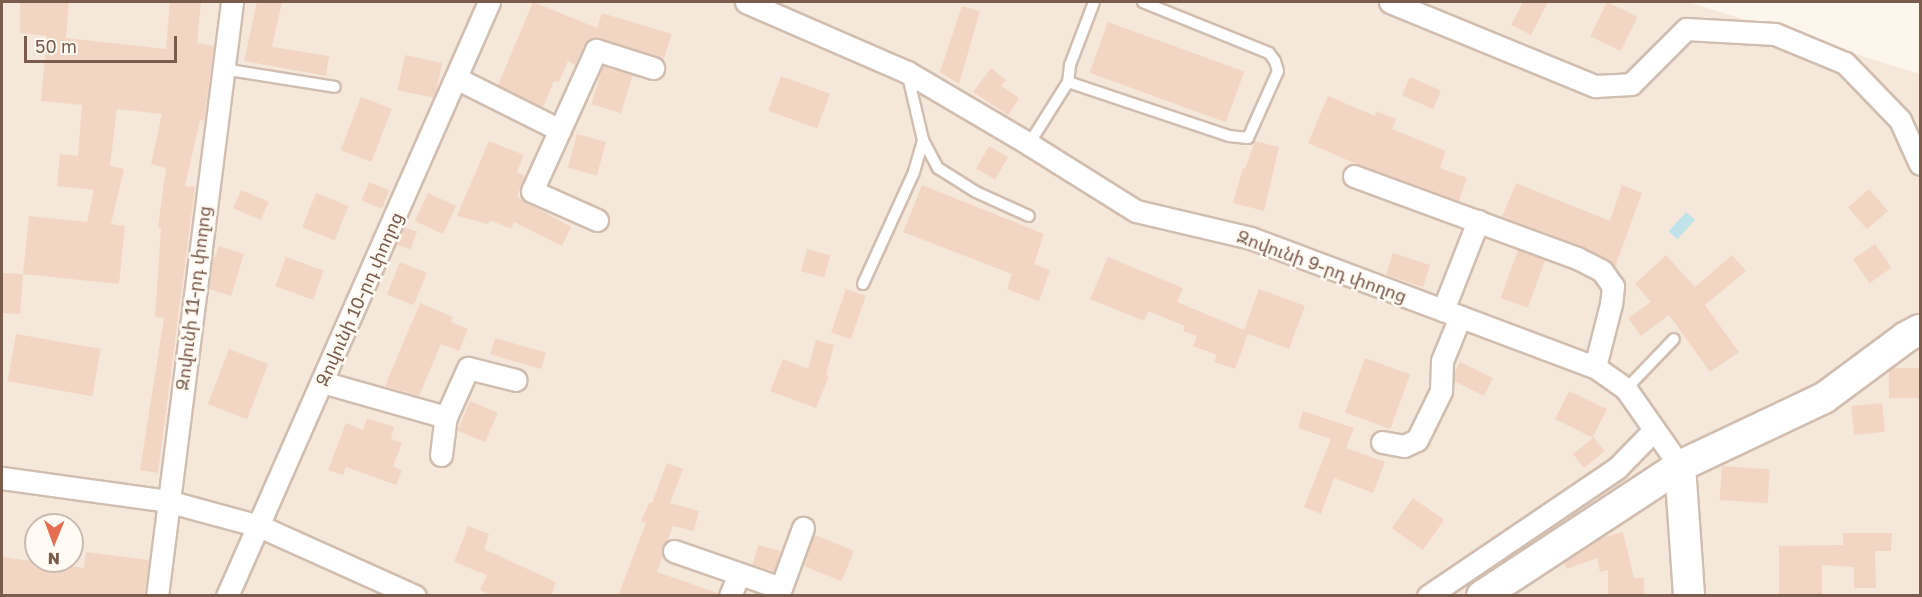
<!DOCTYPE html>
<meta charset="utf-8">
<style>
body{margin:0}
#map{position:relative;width:1922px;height:597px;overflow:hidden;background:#fdf6ec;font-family:"Golos Text","Noto Sans Armenian",sans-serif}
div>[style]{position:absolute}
.residential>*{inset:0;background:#f5e8da}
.water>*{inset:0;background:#bfe3e8;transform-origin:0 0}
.building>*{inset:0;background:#f3d5c3;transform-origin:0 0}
.roads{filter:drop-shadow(2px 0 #d1beb0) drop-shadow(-2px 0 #d1beb0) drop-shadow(0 2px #d1beb0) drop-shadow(0 -2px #d1beb0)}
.lane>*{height:10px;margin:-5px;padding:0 5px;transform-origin:5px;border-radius:5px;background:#fff}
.street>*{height:21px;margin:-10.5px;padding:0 10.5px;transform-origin:10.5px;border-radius:10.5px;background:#fff}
.secondary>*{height:30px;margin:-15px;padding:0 15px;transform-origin:15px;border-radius:15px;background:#fff}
span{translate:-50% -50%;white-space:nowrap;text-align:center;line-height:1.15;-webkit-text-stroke:5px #fffaf3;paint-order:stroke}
.street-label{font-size:18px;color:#7a5c4d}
.frame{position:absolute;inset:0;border:3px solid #7a5c4d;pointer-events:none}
.north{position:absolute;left:24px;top:513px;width:60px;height:60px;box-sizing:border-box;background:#fffaf3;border:2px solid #cabbb1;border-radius:50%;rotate:181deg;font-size:16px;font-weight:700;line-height:24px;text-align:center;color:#7a5c4d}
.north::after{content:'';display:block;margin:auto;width:21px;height:27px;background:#e76f51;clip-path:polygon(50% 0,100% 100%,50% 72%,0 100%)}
.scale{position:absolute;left:24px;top:36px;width:153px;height:27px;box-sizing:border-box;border:3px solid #7a5c4d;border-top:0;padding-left:8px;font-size:18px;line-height:21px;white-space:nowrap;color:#7a5c4d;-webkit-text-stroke:4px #fffaf3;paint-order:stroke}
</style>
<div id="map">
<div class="residential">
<i style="clip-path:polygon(evenodd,2px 2px,1688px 2px,1920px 74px,1920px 595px,2px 595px,2px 2px,36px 525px,72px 525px,72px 561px,36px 561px,36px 525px)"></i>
</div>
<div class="water">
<i style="left:1686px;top:212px;width:12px;height:26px;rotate:42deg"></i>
</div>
<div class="building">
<i style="clip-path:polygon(20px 2px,69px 2px,66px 38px,166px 49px,170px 2px,201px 2px,197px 43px,214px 46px,204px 121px,200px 120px,185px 186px,195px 187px,158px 473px,140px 470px,164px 318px,155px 317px,161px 228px,158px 227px,166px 168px,151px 164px,162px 114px,117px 109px,110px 166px,124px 169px,111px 224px,125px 226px,119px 284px,23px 274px,29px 216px,87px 222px,94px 190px,57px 186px,60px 154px,78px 156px,82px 105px,41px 101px,47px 36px,20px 33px)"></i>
<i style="clip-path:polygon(257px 2px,282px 2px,272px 47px,329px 56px,326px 76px,244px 61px)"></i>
<i style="clip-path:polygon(533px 2px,597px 28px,602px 13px,672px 34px,663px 61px,657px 56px,593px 38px,585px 44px,575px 65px,568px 61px,559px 82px,554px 81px,543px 107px,536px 104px,498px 85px)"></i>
<i style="clip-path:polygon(1523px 2px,1548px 2px,1531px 35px,1511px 25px)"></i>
<i style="left:1607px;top:2px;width:34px;height:38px;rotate:26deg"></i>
<i style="clip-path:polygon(962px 6px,980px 11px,959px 84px,940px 72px)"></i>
<i style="left:1108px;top:22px;width:145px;height:54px;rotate:20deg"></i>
<i style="left:405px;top:55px;width:38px;height:36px;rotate:12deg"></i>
<i style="left:603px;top:66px;width:31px;height:40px;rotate:17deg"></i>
<i style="clip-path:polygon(991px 68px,1006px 80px,1001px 86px,1019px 98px,1008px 115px,973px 92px)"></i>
<i style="left:781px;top:76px;width:52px;height:37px;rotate:20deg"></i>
<i style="left:1410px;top:77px;width:34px;height:20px;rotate:24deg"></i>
<i style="clip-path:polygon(1328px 96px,1375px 116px,1376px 111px,1396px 119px,1392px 129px,1446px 151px,1440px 168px,1467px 178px,1459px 201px,1356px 164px,1308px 143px)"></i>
<i style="left:361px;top:97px;width:33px;height:57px;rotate:21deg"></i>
<i style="left:577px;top:134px;width:30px;height:35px;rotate:15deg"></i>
<i style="clip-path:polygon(489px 141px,524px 155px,517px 172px,525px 176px,517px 197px,571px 227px,562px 246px,514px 222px,511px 229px,490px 220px,488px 224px,457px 216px)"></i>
<i style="clip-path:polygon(1255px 141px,1279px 147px,1264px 211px,1233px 203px,1243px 168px,1245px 169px)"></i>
<i style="left:989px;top:146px;width:22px;height:26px;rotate:30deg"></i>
<i style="left:369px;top:182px;width:22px;height:20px;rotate:22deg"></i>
<i style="clip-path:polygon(1516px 183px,1610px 221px,1622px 185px,1642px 193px,1615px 267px,1608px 260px,1581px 246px,1502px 217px)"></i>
<i style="clip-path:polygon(922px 185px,1044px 234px,1034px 264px,1050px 270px,1039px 301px,1007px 289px,1012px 274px,903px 232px)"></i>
<i style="left:1869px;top:189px;width:29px;height:28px;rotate:49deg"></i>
<i style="left:241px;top:190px;width:30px;height:20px;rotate:23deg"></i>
<i style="left:316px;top:193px;width:35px;height:37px;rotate:22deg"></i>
<i style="left:428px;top:193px;width:31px;height:31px;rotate:25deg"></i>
<i style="left:404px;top:227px;width:14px;height:19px;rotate:21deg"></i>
<i style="left:1875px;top:244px;width:29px;height:27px;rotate:55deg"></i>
<i style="clip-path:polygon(219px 246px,244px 254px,231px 296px,209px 289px,213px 257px,215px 257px)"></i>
<i style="left:807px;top:249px;width:24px;height:23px;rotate:15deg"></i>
<i style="left:1518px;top:250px;width:29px;height:51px;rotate:20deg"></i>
<i style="left:1393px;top:253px;width:39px;height:23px;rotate:18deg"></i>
<i style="clip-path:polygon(1666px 255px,1695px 287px,1732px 255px,1746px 271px,1705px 305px,1739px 352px,1710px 372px,1669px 315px,1641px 336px,1628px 318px,1651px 302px,1635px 284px)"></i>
<i style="left:286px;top:257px;width:40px;height:31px;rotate:20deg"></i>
<i style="clip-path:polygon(1108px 257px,1183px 288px,1177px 302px,1244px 330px,1259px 289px,1305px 306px,1289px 349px,1248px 334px,1235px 369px,1214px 362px,1217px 355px,1193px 346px,1197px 336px,1183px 331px,1185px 326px,1148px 311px,1144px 321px,1090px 299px)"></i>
<i style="left:400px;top:262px;width:29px;height:35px;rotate:22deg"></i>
<i style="clip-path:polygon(2px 273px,23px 274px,20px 314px,2px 313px)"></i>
<i style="left:846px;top:289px;width:21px;height:46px;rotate:19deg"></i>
<i style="clip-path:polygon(420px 303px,453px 317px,451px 322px,468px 329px,459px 351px,441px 344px,419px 396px,385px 386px)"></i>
<i style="left:16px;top:334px;width:86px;height:48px;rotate:10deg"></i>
<i style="left:495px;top:338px;width:53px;height:17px;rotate:16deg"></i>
<i style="clip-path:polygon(816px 340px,834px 345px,826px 375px,829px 376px,816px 408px,770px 391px,783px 359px,808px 369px)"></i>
<i style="left:229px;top:349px;width:42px;height:59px;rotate:21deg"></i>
<i style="left:1365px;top:358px;width:48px;height:58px;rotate:20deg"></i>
<i style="clip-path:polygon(1460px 362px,1493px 378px,1484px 396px,1454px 381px,1454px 373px)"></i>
<i style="left:1920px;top:368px;width:30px;height:31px;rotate:90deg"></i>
<i style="clip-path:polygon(1569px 391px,1607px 409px,1593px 437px,1605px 451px,1584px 468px,1573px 454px,1593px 438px,1555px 419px)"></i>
<i style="left:470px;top:401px;width:30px;height:32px;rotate:23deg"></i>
<i style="left:1882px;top:403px;width:29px;height:31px;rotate:84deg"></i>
<i style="clip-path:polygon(1303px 411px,1354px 428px,1346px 448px,1385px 462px,1373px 493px,1334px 478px,1321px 514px,1304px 507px,1331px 439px,1298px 428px)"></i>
<i style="clip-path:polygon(367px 418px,394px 427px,391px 439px,402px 443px,393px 466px,402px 470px,396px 485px,346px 467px,343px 475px,328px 470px,346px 423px,363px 430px)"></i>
<i style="clip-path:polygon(667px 463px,683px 469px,670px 503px,699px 511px,694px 531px,673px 526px,668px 540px,662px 547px,663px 556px,657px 572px,718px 593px,717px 596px,618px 596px,646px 523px,641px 521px,650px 502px,652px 503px)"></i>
<i style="left:1722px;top:466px;width:48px;height:34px;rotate:4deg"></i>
<i style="left:1413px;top:498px;width:38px;height:37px;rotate:35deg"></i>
<i style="clip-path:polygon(468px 526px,489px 534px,484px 549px,556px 582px,551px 596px,494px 596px,480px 590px,487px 575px,454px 562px)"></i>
<i style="clip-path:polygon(1623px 532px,1634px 578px,1644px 578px,1644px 596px,1608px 596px,1608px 570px,1600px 572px,1597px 558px,1567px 569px,1564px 562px,1604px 537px)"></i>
<i style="clip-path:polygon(1843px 533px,1892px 533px,1891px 551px,1875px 551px,1876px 588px,1854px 588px,1854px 567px,1822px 565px,1822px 596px,1779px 596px,1779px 546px,1843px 545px)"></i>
<i style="left:815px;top:535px;width:42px;height:33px;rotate:22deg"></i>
<i style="left:758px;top:545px;width:24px;height:21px;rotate:15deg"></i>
<i style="clip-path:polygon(86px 552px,149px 560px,144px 596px,2px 596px,2px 557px,84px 568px)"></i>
</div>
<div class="roads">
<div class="lane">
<i style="left:223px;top:69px;width:113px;rotate:9.1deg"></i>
<i style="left:1068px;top:82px;width:170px;rotate:18.5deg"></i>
<i style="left:1229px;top:136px;width:19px;rotate:6deg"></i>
<i style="left:1248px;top:138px;width:73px;rotate:-65.9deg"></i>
<i style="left:1278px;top:71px;width:10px;rotate:-107deg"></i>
<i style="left:1275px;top:61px;width:10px;rotate:-127deg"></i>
<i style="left:1269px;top:53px;width:136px;rotate:-158deg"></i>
<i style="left:923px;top:140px;width:32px;rotate:62deg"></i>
<i style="left:938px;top:168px;width:45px;rotate:32.3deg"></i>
<i style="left:976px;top:192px;width:58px;rotate:24.4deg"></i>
<i style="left:1029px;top:144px;width:73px;rotate:-57.8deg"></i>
<i style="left:1068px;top:82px;width:17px;rotate:-83deg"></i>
<i style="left:1070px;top:65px;width:67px;rotate:-69.1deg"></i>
<i style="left:863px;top:284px;width:123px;rotate:-65.5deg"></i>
<i style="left:914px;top:172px;width:33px;rotate:-74deg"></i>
<i style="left:923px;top:140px;width:70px;rotate:-103.2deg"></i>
<i style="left:1626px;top:389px;width:69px;rotate:-46.2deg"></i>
</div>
<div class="street">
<i style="left:746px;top:2px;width:176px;rotate:23.5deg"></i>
<i style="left:907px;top:72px;width:142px;rotate:30.5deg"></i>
<i style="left:1029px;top:144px;width:126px;rotate:32.1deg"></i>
<i style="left:1136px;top:211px;width:118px;rotate:13.2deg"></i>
<i style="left:1251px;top:238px;width:367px;rotate:20.6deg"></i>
<i style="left:1595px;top:367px;width:38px;rotate:35deg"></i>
<i style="left:1626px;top:389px;width:94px;rotate:55deg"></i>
<i style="left:1390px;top:2px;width:222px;rotate:22.3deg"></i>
<i style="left:1595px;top:86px;width:36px;rotate:-3deg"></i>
<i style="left:1631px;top:84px;width:78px;rotate:-45deg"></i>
<i style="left:1686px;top:29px;width:89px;rotate:3.2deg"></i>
<i style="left:1775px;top:34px;width:76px;rotate:22.5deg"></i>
<i style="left:1845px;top:63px;width:79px;rotate:46deg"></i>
<i style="left:1900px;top:120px;width:48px;rotate:65.6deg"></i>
<i style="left:456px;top:78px;width:116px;rotate:26.6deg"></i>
<i style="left:1354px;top:176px;width:238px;rotate:20.2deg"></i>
<i style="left:1577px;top:258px;width:28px;rotate:27deg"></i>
<i style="left:1602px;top:271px;width:19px;rotate:54deg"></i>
<i style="left:1613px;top:286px;width:18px;rotate:96deg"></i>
<i style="left:1611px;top:304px;width:65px;rotate:104.3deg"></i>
<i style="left:597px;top:220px;width:71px;rotate:-156deg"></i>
<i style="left:532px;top:191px;width:155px;rotate:-65.6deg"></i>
<i style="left:596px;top:50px;width:60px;rotate:17.5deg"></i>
<i style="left:1443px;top:310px;width:96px;rotate:-68.5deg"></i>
<i style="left:322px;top:382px;width:129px;rotate:15.8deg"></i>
<i style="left:1382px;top:442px;width:22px;rotate:10deg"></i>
<i style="left:1404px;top:446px;width:14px;rotate:-25deg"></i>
<i style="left:1417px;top:440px;width:55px;rotate:-63.9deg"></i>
<i style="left:1441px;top:391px;width:30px;rotate:-88deg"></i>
<i style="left:1442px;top:361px;width:48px;rotate:-67.8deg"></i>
<i style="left:441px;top:455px;width:38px;rotate:-83deg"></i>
<i style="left:446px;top:417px;width:54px;rotate:-65.8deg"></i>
<i style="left:468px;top:368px;width:49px;rotate:14deg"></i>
<i style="left:2px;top:478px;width:167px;rotate:7.9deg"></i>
<i style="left:167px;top:501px;width:95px;rotate:15.2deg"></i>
<i style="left:259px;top:526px;width:171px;rotate:24.2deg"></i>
<i style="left:674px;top:551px;width:113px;rotate:19.1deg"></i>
<i style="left:781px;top:588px;width:64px;rotate:-69.9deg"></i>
<i style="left:157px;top:596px;width:599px;rotate:-82.8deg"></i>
<i style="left:227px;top:596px;width:649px;rotate:-66.2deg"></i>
<i style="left:730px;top:596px;width:24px;rotate:-68deg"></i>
<i style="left:1428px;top:596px;width:228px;rotate:-34.1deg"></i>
<i style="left:1617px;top:468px;width:53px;rotate:-45.8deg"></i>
</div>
<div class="secondary">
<i style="left:1680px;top:466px;width:130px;rotate:86deg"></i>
<i style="left:1482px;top:596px;width:237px;rotate:-33.3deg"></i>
<i style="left:1680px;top:466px;width:159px;rotate:-25.3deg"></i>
<i style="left:1824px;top:398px;width:102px;rotate:-36.6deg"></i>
<i style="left:1906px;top:337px;width:16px;rotate:-27deg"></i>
</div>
</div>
<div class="street-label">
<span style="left:1322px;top:266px;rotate:20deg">Զովունի 9-րդ փողոց</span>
<span style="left:193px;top:298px;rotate:-83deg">Զովունի 11-րդ փողոց</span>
<span style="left:359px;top:299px;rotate:-66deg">Զովունի 10-րդ փողոց</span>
</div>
<div class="frame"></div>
<div class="north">N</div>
<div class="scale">50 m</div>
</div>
